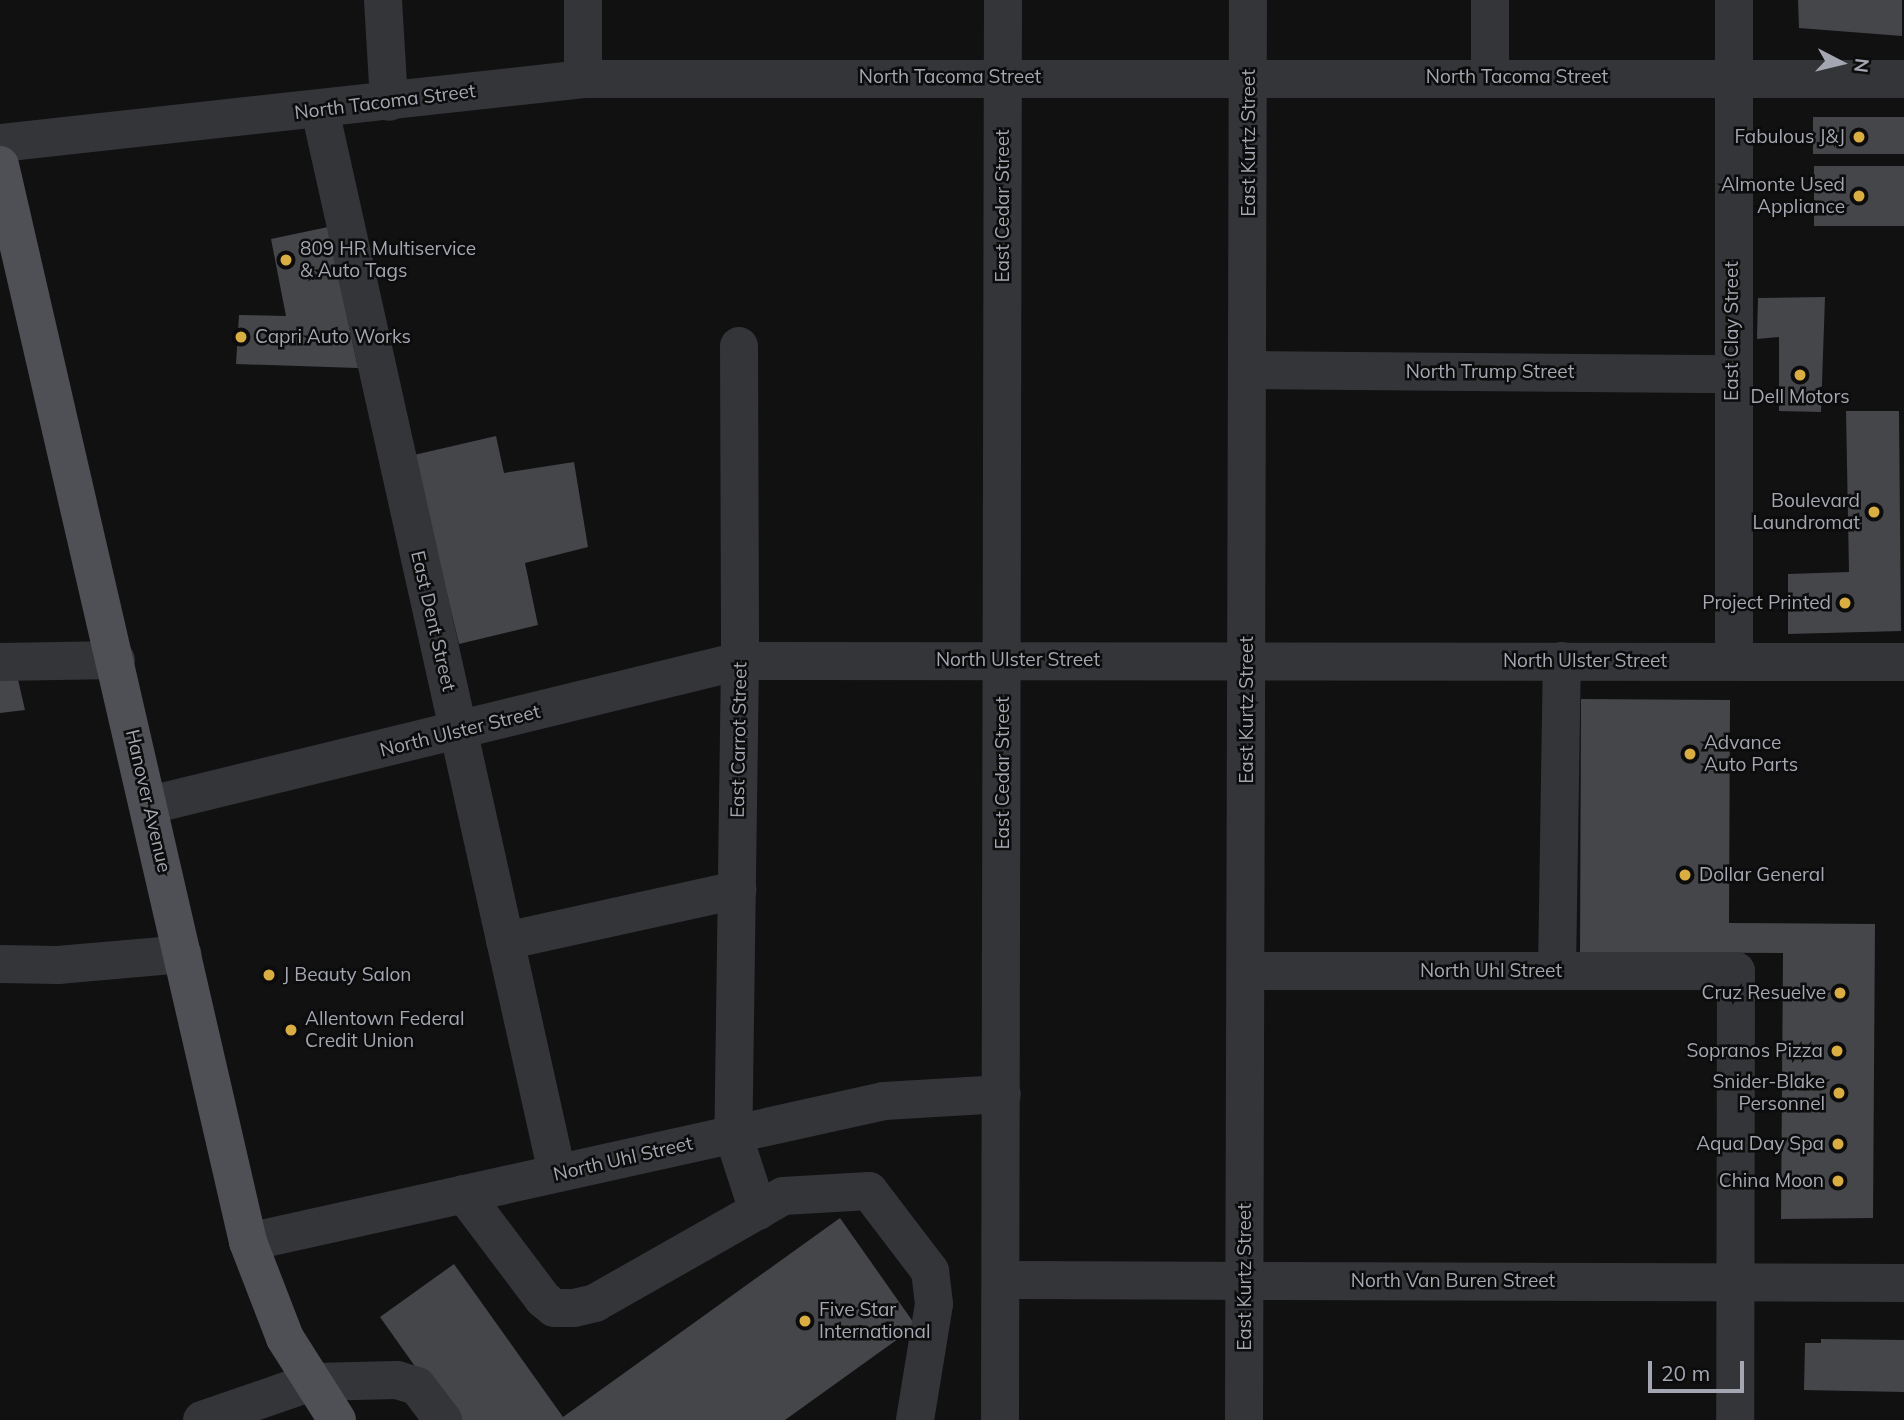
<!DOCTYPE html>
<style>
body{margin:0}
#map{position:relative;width:1904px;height:1420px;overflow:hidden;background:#111112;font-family:Mulish,sans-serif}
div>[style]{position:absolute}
.building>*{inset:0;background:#45464a;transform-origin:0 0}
.minor>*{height:38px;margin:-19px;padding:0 19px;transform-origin:19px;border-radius:19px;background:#343539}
.major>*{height:38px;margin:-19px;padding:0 19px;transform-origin:19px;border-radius:19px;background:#4f5055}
.dots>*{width:19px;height:19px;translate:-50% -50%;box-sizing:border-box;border:4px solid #0c0c0d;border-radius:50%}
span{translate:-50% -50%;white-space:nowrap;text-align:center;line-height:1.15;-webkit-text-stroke:5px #0c0c0d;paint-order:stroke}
.street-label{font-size:19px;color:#a4a7b1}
.poi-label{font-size:19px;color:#a4a7b1}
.right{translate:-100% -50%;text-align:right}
.left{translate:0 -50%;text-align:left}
.north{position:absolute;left:1806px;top:28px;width:70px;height:70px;-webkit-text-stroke:5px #0c0c0d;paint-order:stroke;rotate:97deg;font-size:19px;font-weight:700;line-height:28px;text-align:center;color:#a4a7b1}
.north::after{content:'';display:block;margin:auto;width:24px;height:32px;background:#a4a7b1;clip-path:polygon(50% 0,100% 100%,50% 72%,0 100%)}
.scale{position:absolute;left:1648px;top:1361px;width:96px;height:32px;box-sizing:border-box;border:4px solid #a4a7b1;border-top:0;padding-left:9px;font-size:21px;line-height:24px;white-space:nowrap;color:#a4a7b1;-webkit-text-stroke:5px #0c0c0d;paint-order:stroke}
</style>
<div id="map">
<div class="building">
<i style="clip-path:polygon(1798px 0,1902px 0,1902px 36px,1799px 28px)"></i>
<i style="left:1904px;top:117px;width:37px;height:91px;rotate:90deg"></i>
<i style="left:1814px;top:166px;width:90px;height:60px"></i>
<i style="clip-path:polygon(328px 227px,358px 368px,236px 364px,239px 315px,286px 316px,271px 239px)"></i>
<i style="clip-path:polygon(1825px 297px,1821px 412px,1779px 411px,1779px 337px,1757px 339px,1758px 298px)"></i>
<i style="clip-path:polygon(1846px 411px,1899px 411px,1901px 631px,1788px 634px,1788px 574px,1849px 572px)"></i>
<i style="clip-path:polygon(496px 436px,504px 473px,574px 462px,588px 547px,525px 563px,538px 625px,459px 644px,414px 455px)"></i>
<i style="clip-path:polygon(17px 675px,25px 710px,0 713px,0 677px)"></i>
<i style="clip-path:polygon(1581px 699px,1730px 700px,1729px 923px,1875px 924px,1873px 1218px,1781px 1219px,1783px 953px,1580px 952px)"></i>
<i style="clip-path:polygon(840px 1218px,916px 1326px,785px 1420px,453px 1420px,380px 1317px,454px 1264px,563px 1417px)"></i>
<i style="clip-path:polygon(1821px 1339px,1904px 1340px,1904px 1392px,1804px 1390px,1805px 1343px,1821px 1343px)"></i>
</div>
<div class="minor">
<i style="left:383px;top:0;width:102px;rotate:86.6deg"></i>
<i style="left:1734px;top:0;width:662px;rotate:90deg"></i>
<i style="left:1490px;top:77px;width:77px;rotate:-90deg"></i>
<i style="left:583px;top:79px;width:79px;rotate:-90deg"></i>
<i style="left:320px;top:110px;width:1089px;rotate:77.43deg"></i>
<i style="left:0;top:143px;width:587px;rotate:-6.26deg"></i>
<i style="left:583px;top:79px;width:1321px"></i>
<i style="left:739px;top:346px;width:315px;rotate:89.8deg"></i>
<i style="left:740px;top:661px;width:473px;rotate:90.8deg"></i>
<i style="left:733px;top:1134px;width:81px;rotate:72deg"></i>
<i style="left:1248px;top:370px;width:484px;rotate:0.5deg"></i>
<i style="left:0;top:662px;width:116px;rotate:-1deg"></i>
<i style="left:150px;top:805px;width:607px;rotate:-13.72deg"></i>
<i style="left:740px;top:661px;width:1164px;rotate:0.05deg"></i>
<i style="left:505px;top:941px;width:238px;rotate:-12.4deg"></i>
<i style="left:0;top:964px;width:58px;rotate:1deg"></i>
<i style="left:58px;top:965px;width:125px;rotate:-5deg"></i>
<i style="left:1557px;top:970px;width:309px;rotate:-89.1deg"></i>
<i style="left:1246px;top:971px;width:490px"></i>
<i style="left:1736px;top:971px;width:449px;rotate:90.1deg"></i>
<i style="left:464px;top:1194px;width:131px;rotate:53deg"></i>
<i style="left:543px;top:1299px;width:14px;rotate:39deg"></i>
<i style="left:554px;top:1308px;width:20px"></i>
<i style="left:574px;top:1308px;width:22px;rotate:-13deg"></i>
<i style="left:595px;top:1303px;width:216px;rotate:-29.6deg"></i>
<i style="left:783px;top:1196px;width:86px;rotate:-3.3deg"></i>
<i style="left:869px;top:1191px;width:101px;rotate:52.7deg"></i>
<i style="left:930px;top:1271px;width:33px;rotate:83deg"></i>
<i style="left:934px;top:1304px;width:118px;rotate:99.3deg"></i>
<i style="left:248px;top:1242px;width:651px;rotate:-12.5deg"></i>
<i style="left:884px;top:1101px;width:118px;rotate:-3.4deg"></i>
<i style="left:1001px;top:1280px;width:903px;rotate:0.19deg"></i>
<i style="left:202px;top:1420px;width:116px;rotate:-19.1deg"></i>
<i style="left:312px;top:1382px;width:85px;rotate:-1.3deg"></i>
<i style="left:397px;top:1380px;width:21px;rotate:17deg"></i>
<i style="left:417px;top:1386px;width:43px;rotate:52.6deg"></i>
<i style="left:1000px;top:1420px;width:1420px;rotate:-89.88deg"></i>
<i style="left:1244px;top:1420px;width:1420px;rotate:-89.84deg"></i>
</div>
<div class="major">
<i style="left:0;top:165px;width:1105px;rotate:77.03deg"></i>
<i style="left:248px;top:1242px;width:103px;rotate:68.9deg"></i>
<i style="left:285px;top:1338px;width:97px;rotate:57.6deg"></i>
</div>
<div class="dots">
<i style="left:1859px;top:137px;background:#daad42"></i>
<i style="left:1859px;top:196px;background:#daad42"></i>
<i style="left:286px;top:260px;background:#daad42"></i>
<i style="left:241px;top:337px;background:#daad42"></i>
<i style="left:1800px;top:375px;background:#daad42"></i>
<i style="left:1874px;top:512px;background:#daad42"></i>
<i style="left:1845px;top:603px;background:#daad42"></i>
<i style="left:1690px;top:754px;background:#daad42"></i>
<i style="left:1685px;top:875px;background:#daad42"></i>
<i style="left:269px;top:975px;background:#daad42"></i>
<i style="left:1840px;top:993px;background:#daad42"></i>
<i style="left:291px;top:1030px;background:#daad42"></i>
<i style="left:1837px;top:1051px;background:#daad42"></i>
<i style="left:1839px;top:1093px;background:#daad42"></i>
<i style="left:1838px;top:1144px;background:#daad42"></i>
<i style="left:1838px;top:1181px;background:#daad42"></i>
<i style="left:805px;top:1321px;background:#daad42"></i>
</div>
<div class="street-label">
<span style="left:950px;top:77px">North Tacoma Street</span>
<span style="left:1517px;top:77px">North Tacoma Street</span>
<span style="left:385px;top:102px;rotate:-7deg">North Tacoma Street</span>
<span style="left:1249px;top:143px;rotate:-90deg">East Kurtz Street</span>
<span style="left:1003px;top:206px;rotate:-90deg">East Cedar Street</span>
<span style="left:1732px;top:331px;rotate:-90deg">East Clay Street</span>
<span style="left:1490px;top:372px">North Trump Street</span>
<span style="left:433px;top:621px;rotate:77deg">East Dent Street</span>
<span style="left:1018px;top:660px">North Ulster Street</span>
<span style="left:1585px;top:661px">North Ulster Street</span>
<span style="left:1247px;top:710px;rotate:-90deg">East Kurtz Street</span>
<span style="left:460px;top:731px;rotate:-14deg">North Ulster Street</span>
<span style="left:739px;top:740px;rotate:-89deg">East Carrot Street</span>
<span style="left:1003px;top:773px;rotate:-90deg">East Cedar Street</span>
<span style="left:148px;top:801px;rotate:77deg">Hanover Avenue</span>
<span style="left:1491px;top:971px">North Uhl Street</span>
<span style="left:623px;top:1159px;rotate:-13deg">North Uhl Street</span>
<span style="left:1245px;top:1277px;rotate:-90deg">East Kurtz Street</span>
<span style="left:1453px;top:1281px">North Van Buren Street</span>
</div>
<div class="poi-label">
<span class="right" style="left:1845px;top:137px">Fabulous J&amp;J</span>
<span class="right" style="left:1845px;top:196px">Almonte Used<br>Appliance</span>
<span class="left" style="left:300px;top:260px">809 HR Multiservice<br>&amp; Auto Tags</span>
<span class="left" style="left:255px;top:337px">Capri Auto Works</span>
<span style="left:1800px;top:397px">Dell Motors</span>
<span class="right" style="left:1860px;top:512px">Boulevard<br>Laundromat</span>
<span class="right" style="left:1831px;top:603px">Project Printed</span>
<span class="left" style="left:1704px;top:754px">Advance<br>Auto Parts</span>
<span class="left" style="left:1699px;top:875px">Dollar General</span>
<span class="left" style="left:283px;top:975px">J Beauty Salon</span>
<span class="right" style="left:1826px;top:993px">Cruz Resuelve</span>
<span class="left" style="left:305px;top:1030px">Allentown Federal<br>Credit Union</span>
<span class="right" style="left:1823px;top:1051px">Sopranos Pizza</span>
<span class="right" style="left:1825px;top:1093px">Snider-Blake<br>Personnel</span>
<span class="right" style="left:1824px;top:1144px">Aqua Day Spa</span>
<span class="right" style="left:1824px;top:1181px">China Moon</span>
<span class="left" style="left:819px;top:1321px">Five Star<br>International</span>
</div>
<div class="north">N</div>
<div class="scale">20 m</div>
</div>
